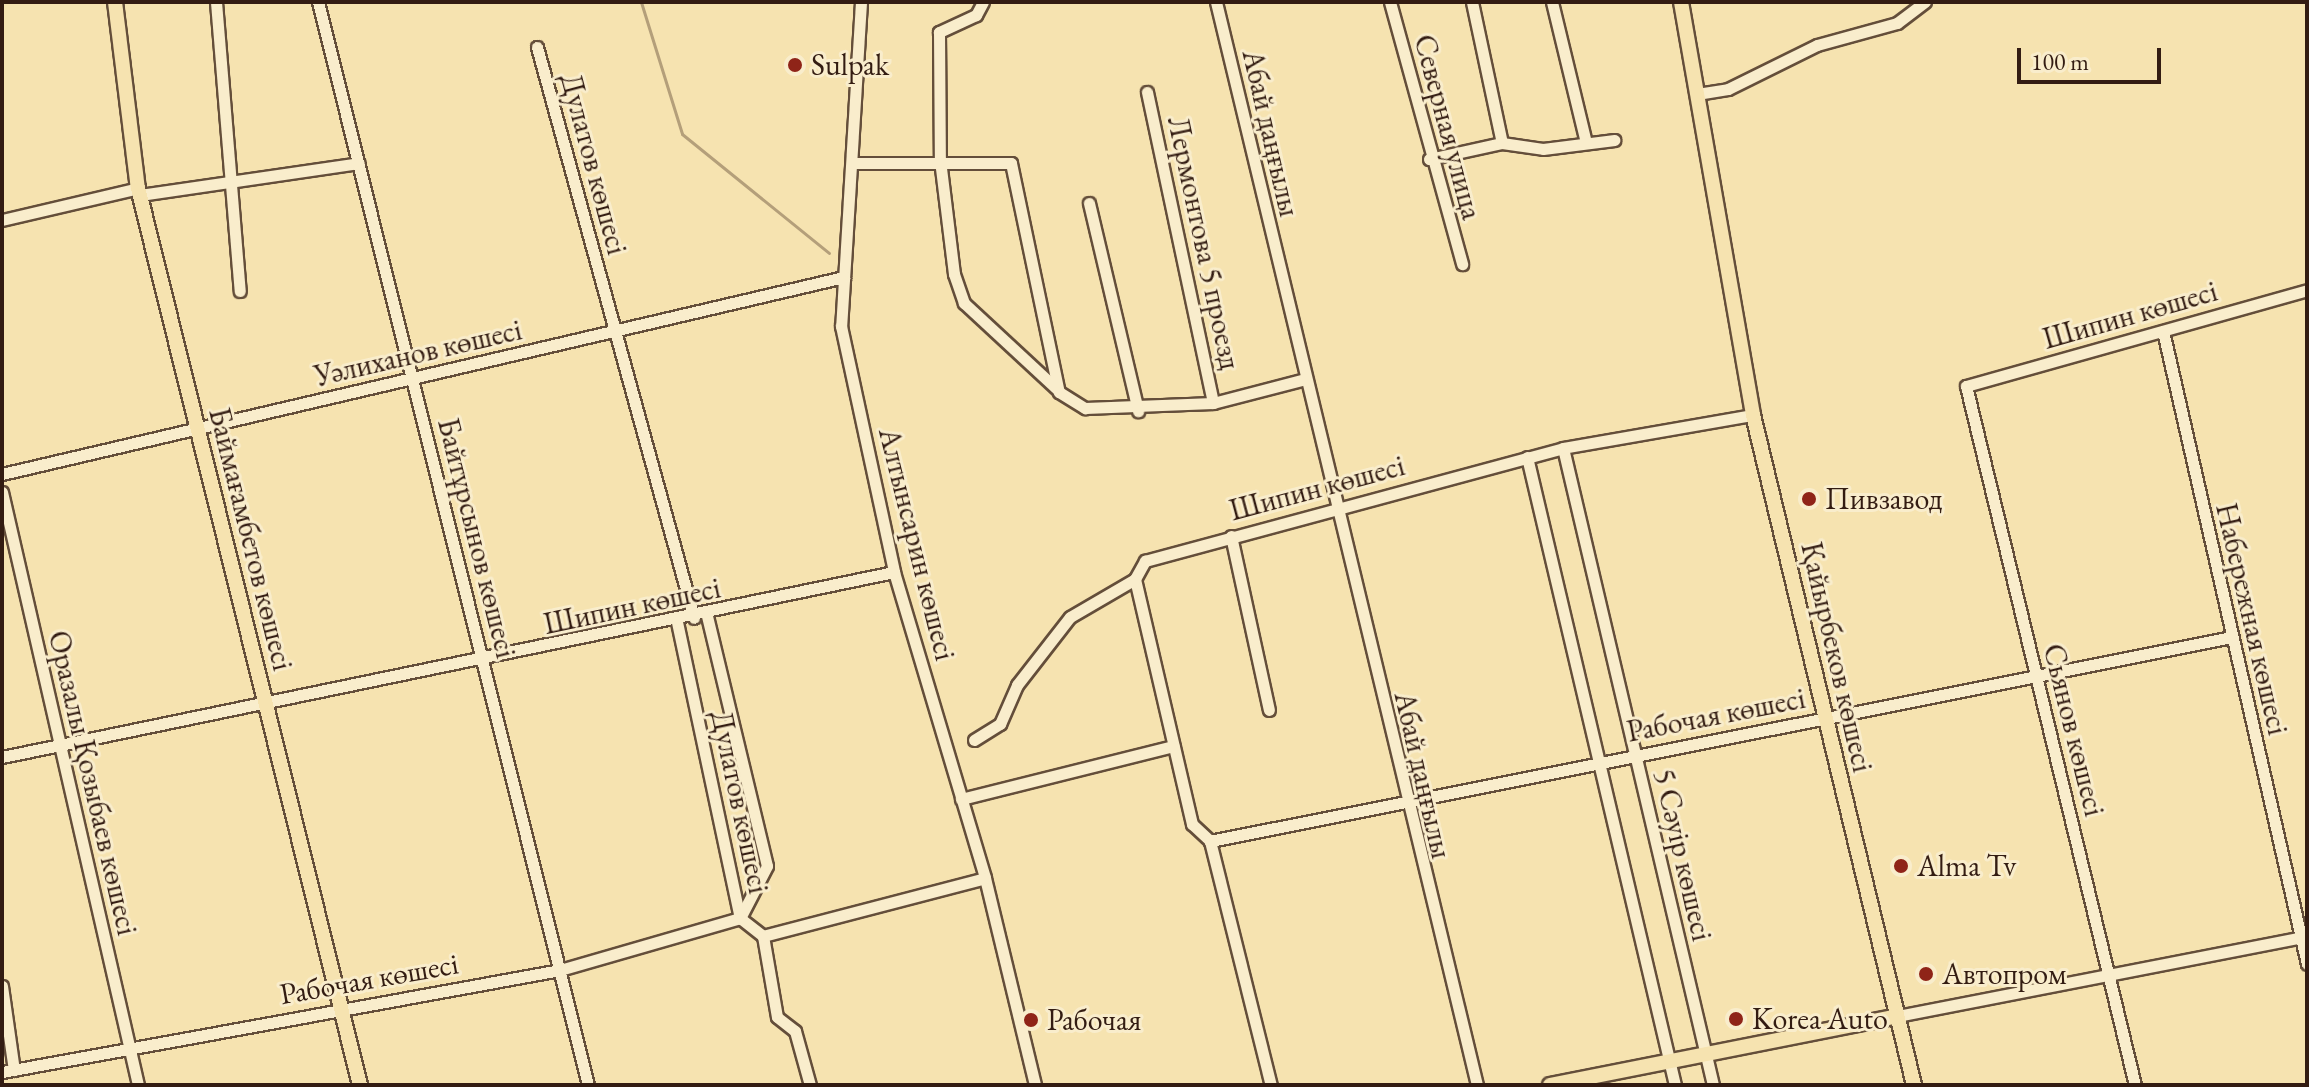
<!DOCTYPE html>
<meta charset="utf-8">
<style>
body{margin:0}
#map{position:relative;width:2309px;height:1087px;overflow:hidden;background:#f6e3b0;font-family:"EB Garamond",serif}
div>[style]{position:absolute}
.stream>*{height:3px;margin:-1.5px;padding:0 1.5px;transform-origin:1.5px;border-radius:1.5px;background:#b49f7a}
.roads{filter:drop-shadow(2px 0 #644e3a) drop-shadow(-2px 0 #644e3a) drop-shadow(0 2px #644e3a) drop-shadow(0 -2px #644e3a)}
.minor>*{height:11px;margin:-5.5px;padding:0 5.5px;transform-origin:5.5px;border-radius:5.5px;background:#f9edcc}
.major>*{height:14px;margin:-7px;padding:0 7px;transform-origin:7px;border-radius:7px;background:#f6e3b0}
.dots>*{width:22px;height:22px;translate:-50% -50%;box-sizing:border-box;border:4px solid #f9edcc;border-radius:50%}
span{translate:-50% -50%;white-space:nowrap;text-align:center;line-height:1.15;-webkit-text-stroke:6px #f9edcc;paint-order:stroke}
.poi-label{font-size:30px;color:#331c12}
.left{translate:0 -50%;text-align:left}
.street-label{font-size:30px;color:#331c12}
.frame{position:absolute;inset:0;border:4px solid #331c12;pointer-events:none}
.scale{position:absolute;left:2017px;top:48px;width:144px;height:36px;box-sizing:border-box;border:4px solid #331c12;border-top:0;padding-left:10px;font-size:24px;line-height:28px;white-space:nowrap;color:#331c12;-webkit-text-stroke:6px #f9edcc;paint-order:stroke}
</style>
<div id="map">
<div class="stream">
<i style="left:641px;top:2px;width:138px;rotate:72.7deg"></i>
<i style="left:682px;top:134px;width:189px;rotate:39deg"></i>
</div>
<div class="roads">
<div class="minor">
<i style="left:216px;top:2px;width:290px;rotate:85.3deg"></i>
<i style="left:318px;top:2px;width:1116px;rotate:76deg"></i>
<i style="left:861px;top:2px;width:325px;rotate:93.5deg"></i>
<i style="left:841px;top:326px;width:252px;rotate:77.8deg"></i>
<i style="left:894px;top:572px;width:319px;rotate:73.4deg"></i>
<i style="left:985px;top:878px;width:213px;rotate:76.4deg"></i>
<i style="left:983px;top:2px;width:15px;rotate:118deg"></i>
<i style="left:976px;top:15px;width:41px;rotate:155.3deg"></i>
<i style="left:939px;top:32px;width:128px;rotate:89.6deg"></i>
<i style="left:940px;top:160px;width:115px;rotate:83deg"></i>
<i style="left:954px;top:274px;width:31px;rotate:71deg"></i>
<i style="left:964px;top:303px;width:128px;rotate:42.8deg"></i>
<i style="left:1216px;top:2px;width:1114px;rotate:76.45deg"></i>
<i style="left:1390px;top:2px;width:272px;rotate:74.6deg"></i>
<i style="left:1472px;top:2px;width:144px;rotate:78deg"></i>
<i style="left:1552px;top:2px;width:145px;rotate:76.4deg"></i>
<i style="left:537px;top:47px;width:592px;rotate:74.63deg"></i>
<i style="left:1147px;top:92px;width:318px;rotate:78deg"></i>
<i style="left:1697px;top:94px;width:31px;rotate:-9deg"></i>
<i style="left:1728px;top:89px;width:99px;rotate:-26.3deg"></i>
<i style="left:1817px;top:45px;width:83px;rotate:-15.4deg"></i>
<i style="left:1897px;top:23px;width:35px;rotate:-37deg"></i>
<i style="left:1429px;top:159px;width:75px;rotate:-12.4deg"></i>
<i style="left:1502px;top:143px;width:41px;rotate:8.3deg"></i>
<i style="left:1543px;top:149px;width:72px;rotate:-7.2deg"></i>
<i style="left:852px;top:163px;width:159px"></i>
<i style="left:1011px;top:163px;width:234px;rotate:78.2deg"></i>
<i style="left:1059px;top:392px;width:31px;rotate:32deg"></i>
<i style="left:1085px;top:408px;width:128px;rotate:-2.2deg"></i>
<i style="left:1213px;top:403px;width:95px;rotate:-14.6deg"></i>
<i style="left:140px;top:195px;width:221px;rotate:-8.3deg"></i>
<i style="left:1089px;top:203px;width:214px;rotate:76.7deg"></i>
<i style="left:2px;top:220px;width:140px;rotate:-13.2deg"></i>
<i style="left:2163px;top:331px;width:649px;rotate:77.18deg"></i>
<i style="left:1563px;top:448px;width:654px;rotate:76.75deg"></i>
<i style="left:1527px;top:457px;width:645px;rotate:76.74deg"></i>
<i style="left:2px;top:474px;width:865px;rotate:-13.17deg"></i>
<i style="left:2px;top:492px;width:608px;rotate:77.08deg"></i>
<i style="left:1231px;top:536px;width:178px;rotate:77.7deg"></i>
<i style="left:1135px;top:579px;width:252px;rotate:76.9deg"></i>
<i style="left:1192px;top:824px;width:25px;rotate:43deg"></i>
<i style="left:1210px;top:841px;width:252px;rotate:76deg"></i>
<i style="left:707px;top:616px;width:257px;rotate:76.5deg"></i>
<i style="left:767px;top:866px;width:59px;rotate:117.4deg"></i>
<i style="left:677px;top:622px;width:303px;rotate:78deg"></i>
<i style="left:974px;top:740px;width:31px;rotate:-32deg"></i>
<i style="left:1000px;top:724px;width:43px;rotate:-66.4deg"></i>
<i style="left:1017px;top:685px;width:86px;rotate:-52.1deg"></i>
<i style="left:1070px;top:617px;width:75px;rotate:-30.3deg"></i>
<i style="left:1135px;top:579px;width:21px;rotate:-61deg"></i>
<i style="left:1145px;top:561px;width:433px;rotate:-15.1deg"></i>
<i style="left:1563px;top:448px;width:193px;rotate:-9.9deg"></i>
<i style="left:2px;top:757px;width:911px;rotate:-11.72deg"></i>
<i style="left:961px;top:799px;width:219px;rotate:-14deg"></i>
<i style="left:1210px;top:841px;width:1042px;rotate:-11.29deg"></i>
<i style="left:740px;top:918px;width:29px;rotate:38deg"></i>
<i style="left:763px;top:936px;width:229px;rotate:-14.6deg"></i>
<i style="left:763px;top:936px;width:82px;rotate:80.2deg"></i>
<i style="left:777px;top:1017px;width:23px;rotate:38deg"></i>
<i style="left:795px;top:1031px;width:56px;rotate:74.5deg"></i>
<i style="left:2px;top:986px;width:85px;rotate:81.9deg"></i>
<i style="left:1897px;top:1016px;width:410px;rotate:-11deg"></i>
<i style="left:2px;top:1072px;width:567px;rotate:-10.36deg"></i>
<i style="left:560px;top:970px;width:187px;rotate:-16.1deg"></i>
<i style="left:2135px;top:1085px;width:719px;rotate:-103.59deg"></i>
<i style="left:1966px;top:386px;width:354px;rotate:-15.7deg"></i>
</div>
<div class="major">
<i style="left:115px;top:2px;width:187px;rotate:83deg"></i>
<i style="left:138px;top:188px;width:924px;rotate:76.1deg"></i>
<i style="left:1681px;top:2px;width:419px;rotate:80.1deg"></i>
<i style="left:1753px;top:415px;width:689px;rotate:76.49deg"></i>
<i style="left:1550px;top:1085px;width:354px;rotate:-11.2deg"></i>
</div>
</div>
<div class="dots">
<i style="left:795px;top:65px;background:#8f2418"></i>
<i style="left:1809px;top:499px;background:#8f2418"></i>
<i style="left:1901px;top:866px;background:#8f2418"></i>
<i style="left:1926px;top:974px;background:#8f2418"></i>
<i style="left:1736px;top:1019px;background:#8f2418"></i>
<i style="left:1031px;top:1020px;background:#8f2418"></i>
</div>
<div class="poi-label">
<span class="left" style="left:811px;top:65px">Sulpak</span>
<span class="left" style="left:1825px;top:499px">Пивзавод</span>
<span class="left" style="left:1917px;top:866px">Alma Tv</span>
<span class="left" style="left:1942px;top:974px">Автопром</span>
<span class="left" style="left:1752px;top:1019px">Korea Auto</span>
<span class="left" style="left:1047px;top:1020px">Рабочая</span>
</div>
<div class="street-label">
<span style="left:1448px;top:127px;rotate:75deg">Северная улица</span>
<span style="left:1271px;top:133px;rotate:77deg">Абай даңғылы</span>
<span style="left:594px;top:164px;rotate:75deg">Дулатов көшесі</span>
<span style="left:1204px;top:243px;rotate:78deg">Лермонтова 5 проезд</span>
<span style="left:2130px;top:315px;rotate:-16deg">Шипин көшесі</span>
<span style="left:418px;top:353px;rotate:-13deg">Уәлиханов көшесі</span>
<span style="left:1317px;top:488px;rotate:-15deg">Шипин көшесі</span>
<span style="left:477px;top:538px;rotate:76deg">Байтұрсынов көшесі</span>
<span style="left:251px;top:539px;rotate:76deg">Баймағамбетов көшесі</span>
<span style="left:917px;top:544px;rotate:76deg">Алтынсарин көшесі</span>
<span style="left:632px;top:606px;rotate:-12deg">Шипин көшесі</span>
<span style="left:2252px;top:619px;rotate:77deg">Набережная көшесі</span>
<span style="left:1837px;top:657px;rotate:77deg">Қайырбеков көшесі</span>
<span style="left:1716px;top:715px;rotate:-11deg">Рабочая көшесі</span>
<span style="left:2074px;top:730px;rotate:76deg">Сьянов көшесі</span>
<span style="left:1423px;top:775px;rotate:77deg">Абай даңғылы</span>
<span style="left:93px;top:783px;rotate:77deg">Оразалы Қозыбаев көшесі</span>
<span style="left:740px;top:802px;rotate:78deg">Дулатов көшесі</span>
<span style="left:1683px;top:855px;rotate:77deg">5 Сәуір көшесі</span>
<span style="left:369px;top:979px;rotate:-10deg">Рабочая көшесі</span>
</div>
<div class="frame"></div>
<div class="scale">100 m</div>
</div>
